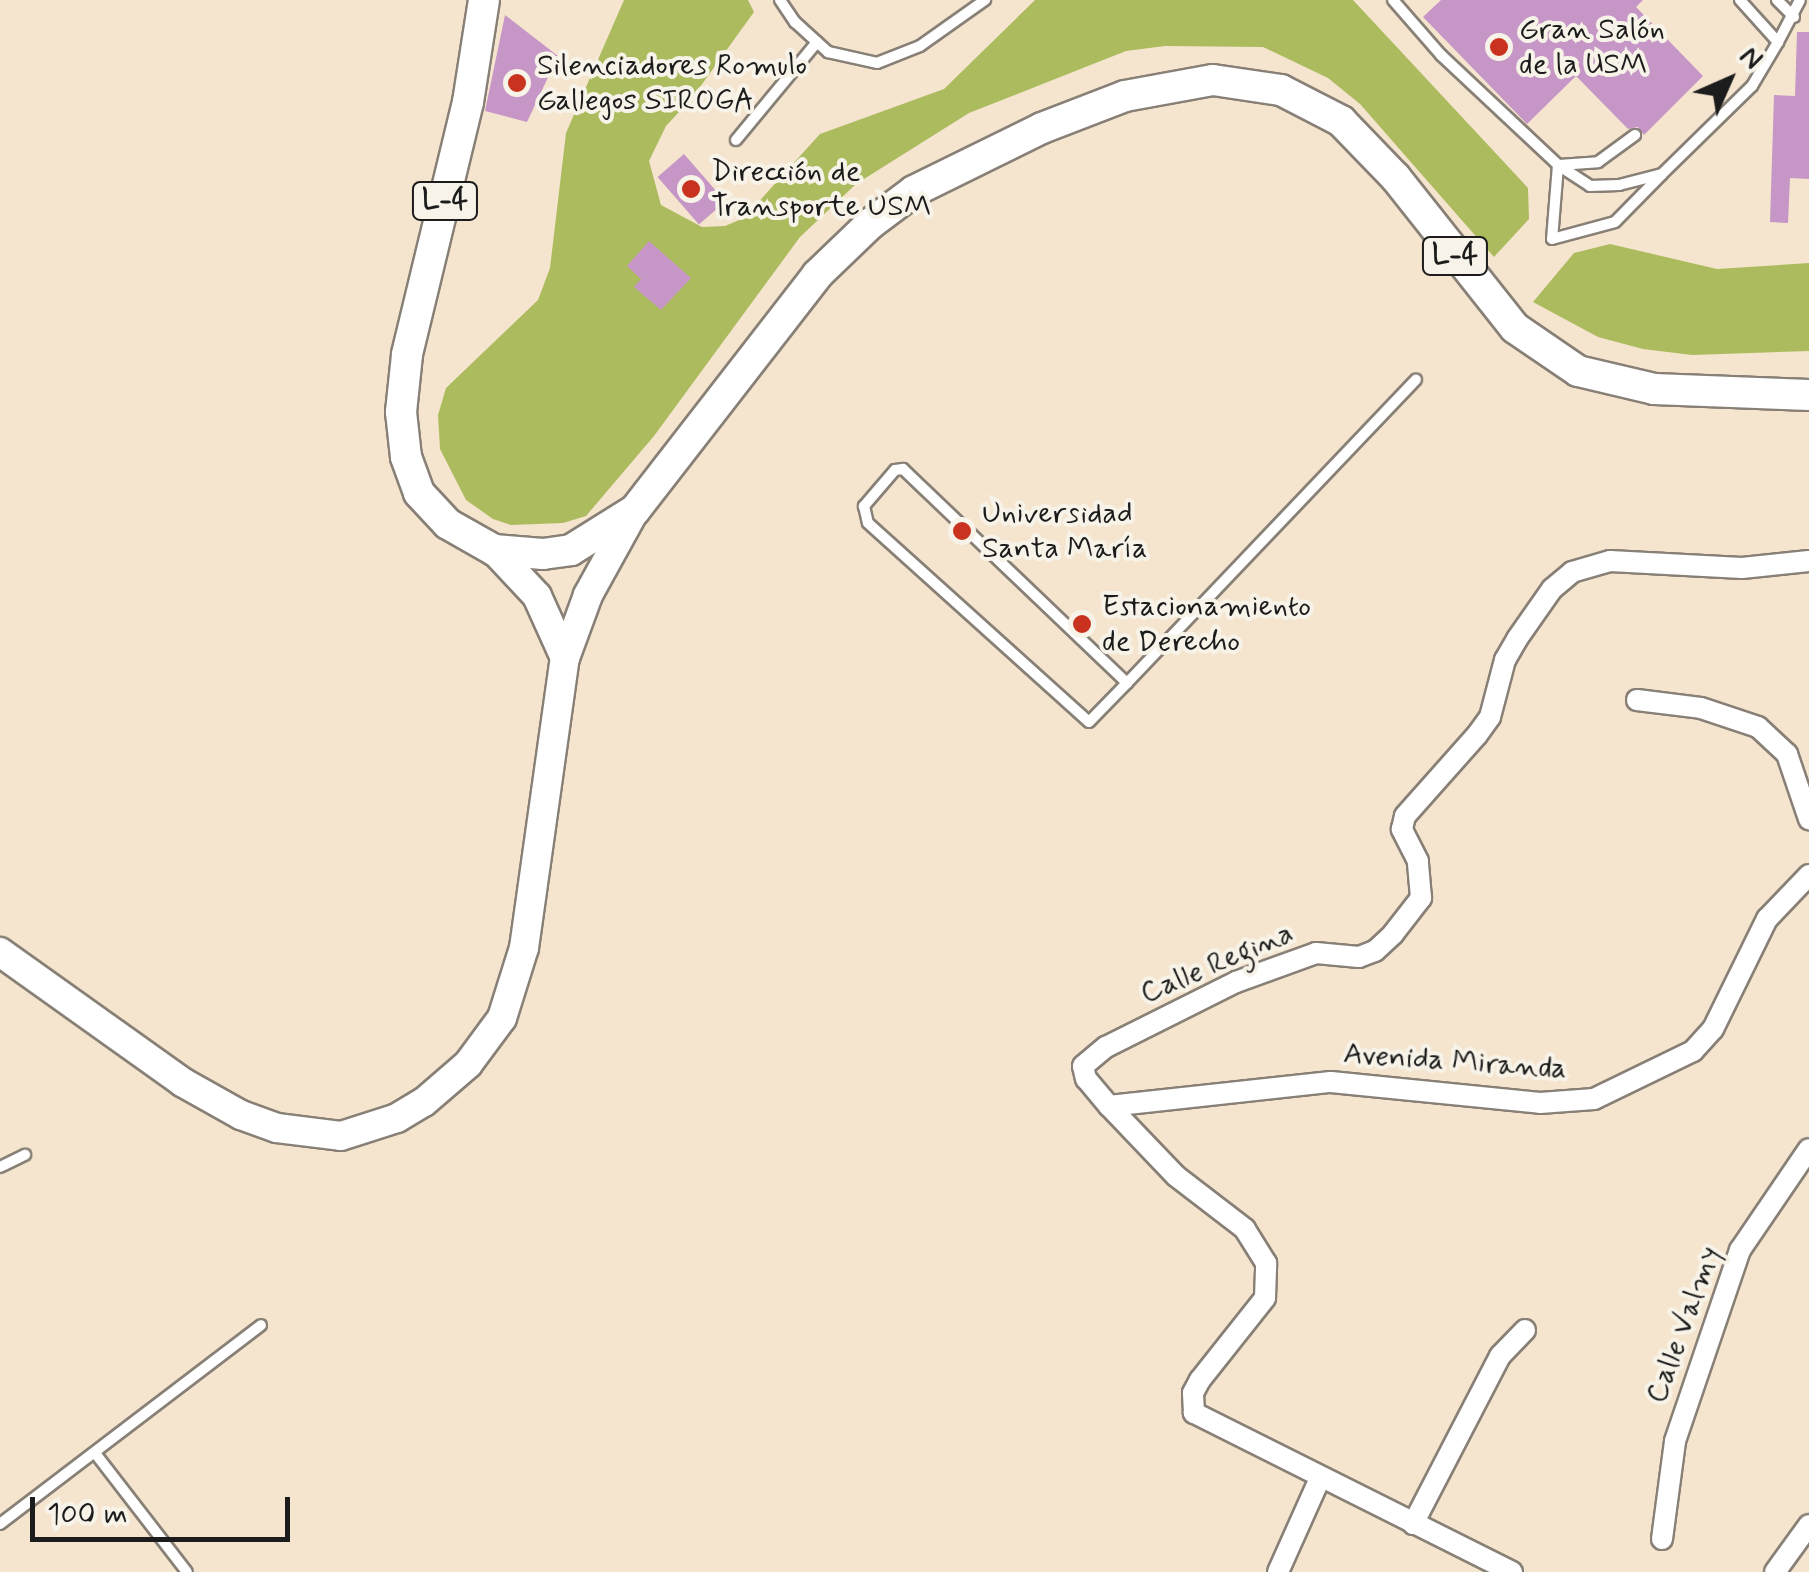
<!DOCTYPE html>
<meta charset="utf-8">
<style>
body{margin:0}
#map{position:relative;width:1809px;height:1572px;overflow:hidden;background:#f5e5cf;font-family:Mynerve,sans-serif}
div>[style]{position:absolute}
.green>*{inset:0;background:#acbb5e}
.building>*{inset:0;background:#c697c6;transform-origin:0 0}
.roads{filter:drop-shadow(2px 0 #888076) drop-shadow(-2px 0 #888076) drop-shadow(0 2px #888076) drop-shadow(0 -2px #888076)}
.lane>*{height:10px;margin:-5px;padding:0 5px;transform-origin:5px;border-radius:5px;background:#fff}
.street>*{height:20px;margin:-10px;padding:0 10px;transform-origin:10px;border-radius:10px;background:#fff}
.secondary>*{height:28px;margin:-14px;padding:0 14px;transform-origin:14px;border-radius:14px;background:#fff}
.primary>*{height:30px;margin:-15px;padding:0 15px;transform-origin:15px;border-radius:15px;background:#fff}
.dots>*{width:28px;height:28px;translate:-50% -50%;box-sizing:border-box;border:5px solid #f7f3e8;border-radius:50%}
span{translate:-50% -50%;white-space:nowrap;text-align:center;line-height:1.15;-webkit-text-stroke:8px #f7f3e8;paint-order:stroke}
.shield-label span{padding:2px 8px;background:#f7f3e8;border:2px solid;border-radius:8px;-webkit-text-stroke-width:0}
.shield-label{font-size:28px;color:#1c1c1c;font-weight:700}
.poi-label{font-size:30px;color:#1c1c1c}
.left{translate:0 -50%;text-align:left}
.street-label{font-size:30px;color:#1c1c1c}
.north{position:absolute;left:1679px;top:30px;width:100px;height:100px;-webkit-text-stroke:8px #f7f3e8;paint-order:stroke;rotate:45deg;font-size:28px;font-weight:700;line-height:40px;text-align:center;color:#1c1c1c}
.north::after{content:'';display:block;margin:auto;width:35px;height:45px;background:#1c1c1c;clip-path:polygon(50% 0,100% 100%,50% 72%,0 100%)}
.scale{position:absolute;left:30px;top:1497px;width:260px;height:45px;box-sizing:border-box;border:5px solid #1c1c1c;border-top:0;padding-left:12px;font-size:30px;line-height:35px;white-space:nowrap;color:#1c1c1c;-webkit-text-stroke:8px #f7f3e8;paint-order:stroke}
</style>
<div id="map">
<div class="green">
<i style="clip-path:polygon(624px 0,748px 0,754px 12px,692px 98px,666px 126px,649px 161px,661px 205px,702px 227px,725px 226px,744px 218px,820px 134px,944px 89px,1035px 0,1353px 0,1528px 188px,1529px 219px,1494px 257px,1360px 104px,1328px 78px,1263px 47px,1165px 46px,1126px 51px,969px 113px,856px 184px,800px 237px,654px 436px,586px 516px,563px 523px,511px 525px,493px 519px,466px 500px,440px 449px,438px 415px,446px 388px,538px 300px,550px 268px,566px 133px)"></i>
<i style="clip-path:polygon(1610px 244px,1717px 269px,1809px 263px,1809px 351px,1692px 355px,1643px 349px,1598px 337px,1533px 302px,1574px 253px)"></i>
</div>
<div class="building">
<i style="clip-path:polygon(1441px 0,1643px 0,1636px 7px,1703px 76px,1644px 135px,1638px 127px,1628px 129px,1576px 76px,1527px 124px,1423px 17px)"></i>
<i style="clip-path:polygon(505px 15px,558px 56px,527px 122px,485px 111px)"></i>
<i style="clip-path:polygon(1797px 32px,1809px 32px,1809px 179px,1790px 178px,1788px 223px,1770px 222px,1774px 95px,1795px 96px)"></i>
<i style="left:684px;top:154px;width:63px;height:35px;rotate:49deg"></i>
<i style="clip-path:polygon(649px 241px,691px 278px,661px 310px,634px 287px,641px 279px,627px 266px)"></i>
</div>
<div class="roads">
<div class="lane">
<i style="left:780px;top:0;width:27px;rotate:56deg"></i>
<i style="left:795px;top:22px;width:45px;rotate:42.3deg"></i>
<i style="left:828px;top:52px;width:50px;rotate:12.7deg"></i>
<i style="left:877px;top:63px;width:46px;rotate:-21.6deg"></i>
<i style="left:920px;top:46px;width:80px;rotate:-35.3deg"></i>
<i style="left:1393px;top:0;width:73px;rotate:48.9deg"></i>
<i style="left:1441px;top:55px;width:161px;rotate:43.2deg"></i>
<i style="left:1558px;top:165px;width:74px;rotate:94.6deg"></i>
<i style="left:1552px;top:239px;width:65px;rotate:-15.1deg"></i>
<i style="left:1615px;top:222px;width:67px;rotate:-45.6deg"></i>
<i style="left:1740px;top:0;width:57px;rotate:47.9deg"></i>
<i style="left:1778px;top:42px;width:47px;rotate:-62.4deg"></i>
<i style="left:1777px;top:0;width:24px;rotate:45deg"></i>
<i style="left:736px;top:140px;width:127px;rotate:-50.4deg"></i>
<i style="left:1558px;top:165px;width:38px;rotate:33deg"></i>
<i style="left:1590px;top:186px;width:29px;rotate:-2deg"></i>
<i style="left:1619px;top:185px;width:44px;rotate:-14.3deg"></i>
<i style="left:1662px;top:174px;width:126px;rotate:-44.4deg"></i>
<i style="left:1752px;top:86px;width:51px;rotate:-59.4deg"></i>
<i style="left:1559px;top:165px;width:39px;rotate:-4deg"></i>
<i style="left:1598px;top:162px;width:46px;rotate:-36.1deg"></i>
<i style="left:1127px;top:683px;width:310px;rotate:-136.3deg"></i>
<i style="left:903px;top:469px;width:8px;rotate:173deg"></i>
<i style="left:895px;top:470px;width:48px;rotate:130.7deg"></i>
<i style="left:864px;top:506px;width:17px;rotate:77deg"></i>
<i style="left:868px;top:523px;width:297px;rotate:42deg"></i>
<i style="left:1089px;top:722px;width:54px;rotate:-45.7deg"></i>
<i style="left:1127px;top:683px;width:419px;rotate:-46.4deg"></i>
<i style="left:0;top:1167px;width:28px;rotate:-26deg"></i>
<i style="left:95px;top:1453px;width:150px;rotate:52.3deg"></i>
<i style="left:0;top:1524px;width:328px;rotate:-37.3deg"></i>
</div>
<div class="street">
<i style="left:1637px;top:700px;width:64px;rotate:7.1deg"></i>
<i style="left:1701px;top:708px;width:60px;rotate:18.4deg"></i>
<i style="left:1758px;top:727px;width:40px;rotate:43deg"></i>
<i style="left:1787px;top:754px;width:69px;rotate:71.3deg"></i>
<i style="left:1109px;top:1106px;width:223px;rotate:-6.2deg"></i>
<i style="left:1331px;top:1082px;width:210px;rotate:5.7deg"></i>
<i style="left:1540px;top:1103px;width:54px;rotate:-4.2deg"></i>
<i style="left:1594px;top:1099px;width:110px;rotate:-25.9deg"></i>
<i style="left:1693px;top:1051px;width:30px;rotate:-48deg"></i>
<i style="left:1713px;top:1029px;width:123px;rotate:-63.9deg"></i>
<i style="left:1767px;top:919px;width:61px;rotate:-46.3deg"></i>
<i style="left:1413px;top:1524px;width:189px;rotate:-62.6deg"></i>
<i style="left:1500px;top:1356px;width:36px;rotate:-46deg"></i>
<i style="left:1662px;top:1539px;width:99px;rotate:-82.4deg"></i>
<i style="left:1675px;top:1441px;width:202px;rotate:-71.2deg"></i>
<i style="left:1740px;top:1250px;width:122px;rotate:-55.7deg"></i>
<i style="left:1278px;top:1572px;width:103px;rotate:-65.9deg"></i>
<i style="left:1512px;top:1572px;width:356px;rotate:-153.4deg"></i>
<i style="left:1194px;top:1413px;width:20px;rotate:-93deg"></i>
<i style="left:1193px;top:1393px;width:15px;rotate:-62deg"></i>
<i style="left:1200px;top:1380px;width:105px;rotate:-51.6deg"></i>
<i style="left:1265px;top:1298px;width:35px;rotate:-88deg"></i>
<i style="left:1266px;top:1263px;width:40px;rotate:-122deg"></i>
<i style="left:1245px;top:1229px;width:87px;rotate:-142.5deg"></i>
<i style="left:1176px;top:1176px;width:97px;rotate:-133.7deg"></i>
<i style="left:1109px;top:1106px;width:35px;rotate:-130deg"></i>
<i style="left:1086px;top:1079px;width:13px;rotate:-103deg"></i>
<i style="left:1083px;top:1066px;width:30px;rotate:-40deg"></i>
<i style="left:1106px;top:1047px;width:145px;rotate:-26.6deg"></i>
<i style="left:1236px;top:982px;width:85px;rotate:-19.9deg"></i>
<i style="left:1316px;top:953px;width:43px;rotate:5.3deg"></i>
<i style="left:1359px;top:957px;width:17px;rotate:-21deg"></i>
<i style="left:1375px;top:951px;width:25px;rotate:-43deg"></i>
<i style="left:1393px;top:934px;width:46px;rotate:-52.1deg"></i>
<i style="left:1421px;top:898px;width:37px;rotate:-95deg"></i>
<i style="left:1418px;top:861px;width:36px;rotate:-117deg"></i>
<i style="left:1402px;top:829px;width:13px;rotate:-77deg"></i>
<i style="left:1405px;top:816px;width:108px;rotate:-48.4deg"></i>
<i style="left:1477px;top:735px;width:22px;rotate:-54deg"></i>
<i style="left:1490px;top:717px;width:59px;rotate:-75.3deg"></i>
<i style="left:1505px;top:660px;width:24px;rotate:-60deg"></i>
<i style="left:1517px;top:639px;width:61px;rotate:-55deg"></i>
<i style="left:1552px;top:589px;width:26px;rotate:-40deg"></i>
<i style="left:1572px;top:572px;width:40px;rotate:-16deg"></i>
<i style="left:1610px;top:561px;width:132px;rotate:3deg"></i>
<i style="left:1742px;top:568px;width:67px;rotate:-6deg"></i>
<i style="left:1775px;top:1572px;width:58px;rotate:-54.1deg"></i>
</div>
<div class="secondary">
<i style="left:494px;top:550px;width:63px;rotate:46.9deg"></i>
<i style="left:537px;top:596px;width:68px;rotate:65.7deg"></i>
<i style="left:0;top:952px;width:224px;rotate:35.5deg"></i>
<i style="left:182px;top:1082px;width:68px;rotate:29.2deg"></i>
<i style="left:241px;top:1115px;width:38px;rotate:20deg"></i>
<i style="left:277px;top:1128px;width:64px;rotate:7.1deg"></i>
<i style="left:341px;top:1136px;width:59px;rotate:-17.8deg"></i>
<i style="left:397px;top:1118px;width:31px;rotate:-31deg"></i>
<i style="left:424px;top:1102px;width:58px;rotate:-40.8deg"></i>
<i style="left:468px;top:1064px;width:57px;rotate:-53.5deg"></i>
<i style="left:502px;top:1018px;width:73px;rotate:-72.6deg"></i>
<i style="left:524px;top:948px;width:293px;rotate:-82deg"></i>
<i style="left:565px;top:658px;width:67px;rotate:-69.9deg"></i>
<i style="left:588px;top:595px;width:97px;rotate:-61.1deg"></i>
</div>
<div class="primary">
<i style="left:484px;top:0;width:103px;rotate:98.9deg"></i>
<i style="left:468px;top:102px;width:260px;rotate:103.6deg"></i>
<i style="left:407px;top:355px;width:57px;rotate:96deg"></i>
<i style="left:401px;top:412px;width:45px;rotate:83.7deg"></i>
<i style="left:406px;top:457px;width:38px;rotate:70deg"></i>
<i style="left:419px;top:493px;width:42px;rotate:46.9deg"></i>
<i style="left:448px;top:524px;width:53px;rotate:29.5deg"></i>
<i style="left:494px;top:550px;width:49px;rotate:4.7deg"></i>
<i style="left:543px;top:554px;width:28px;rotate:-8deg"></i>
<i style="left:571px;top:550px;width:75px;rotate:-32deg"></i>
<i style="left:635px;top:510px;width:297px;rotate:-52.2deg"></i>
<i style="left:817px;top:275px;width:74px;rotate:-43.9deg"></i>
<i style="left:870px;top:224px;width:55px;rotate:-36.9deg"></i>
<i style="left:914px;top:191px;width:143px;rotate:-26.2deg"></i>
<i style="left:1042px;top:128px;width:89px;rotate:-21.1deg"></i>
<i style="left:1125px;top:96px;width:89px;rotate:-10.3deg"></i>
<i style="left:1213px;top:80px;width:69px;rotate:8.4deg"></i>
<i style="left:1281px;top:90px;width:68px;rotate:27.3deg"></i>
<i style="left:1341px;top:121px;width:79px;rotate:46deg"></i>
<i style="left:1396px;top:178px;width:191px;rotate:51.6deg"></i>
<i style="left:1515px;top:328px;width:76px;rotate:34.3deg"></i>
<i style="left:1578px;top:371px;width:78px;rotate:13.3deg"></i>
<i style="left:1654px;top:389px;width:155px;rotate:2.2deg"></i>
</div>
</div>
<div class="dots">
<i style="left:1499px;top:47px;background:#c8321e"></i>
<i style="left:517px;top:83px;background:#c8321e"></i>
<i style="left:691px;top:189px;background:#c8321e"></i>
<i style="left:962px;top:531px;background:#c8321e"></i>
<i style="left:1082px;top:624px;background:#c8321e"></i>
</div>
<div class="shield-label">
<span style="left:445px;top:201px">L-4</span>
<span style="left:1455px;top:256px">L-4</span>
</div>
<div class="poi-label">
<span class="left" style="left:1519px;top:47px">Gran Salón<br>de la USM</span>
<span class="left" style="left:537px;top:83px">Silenciadores Romulo<br>Gallegos SIROGA</span>
<span class="left" style="left:711px;top:189px">Dirección de<br>Transporte USM</span>
<span class="left" style="left:982px;top:531px">Universidad<br>Santa María</span>
<span class="left" style="left:1102px;top:624px">Estacionamiento<br>de Derecho</span>
</div>
<div class="street-label">
<span style="left:1217px;top:964px;rotate:-23deg">Calle Regina</span>
<span style="left:1455px;top:1062px;rotate:4deg">Avenida Miranda</span>
<span style="left:1684px;top:1325px;rotate:-70deg">Calle Valmy</span>
</div>
<div class="north">N</div>
<div class="scale">100 m</div>
</div>
